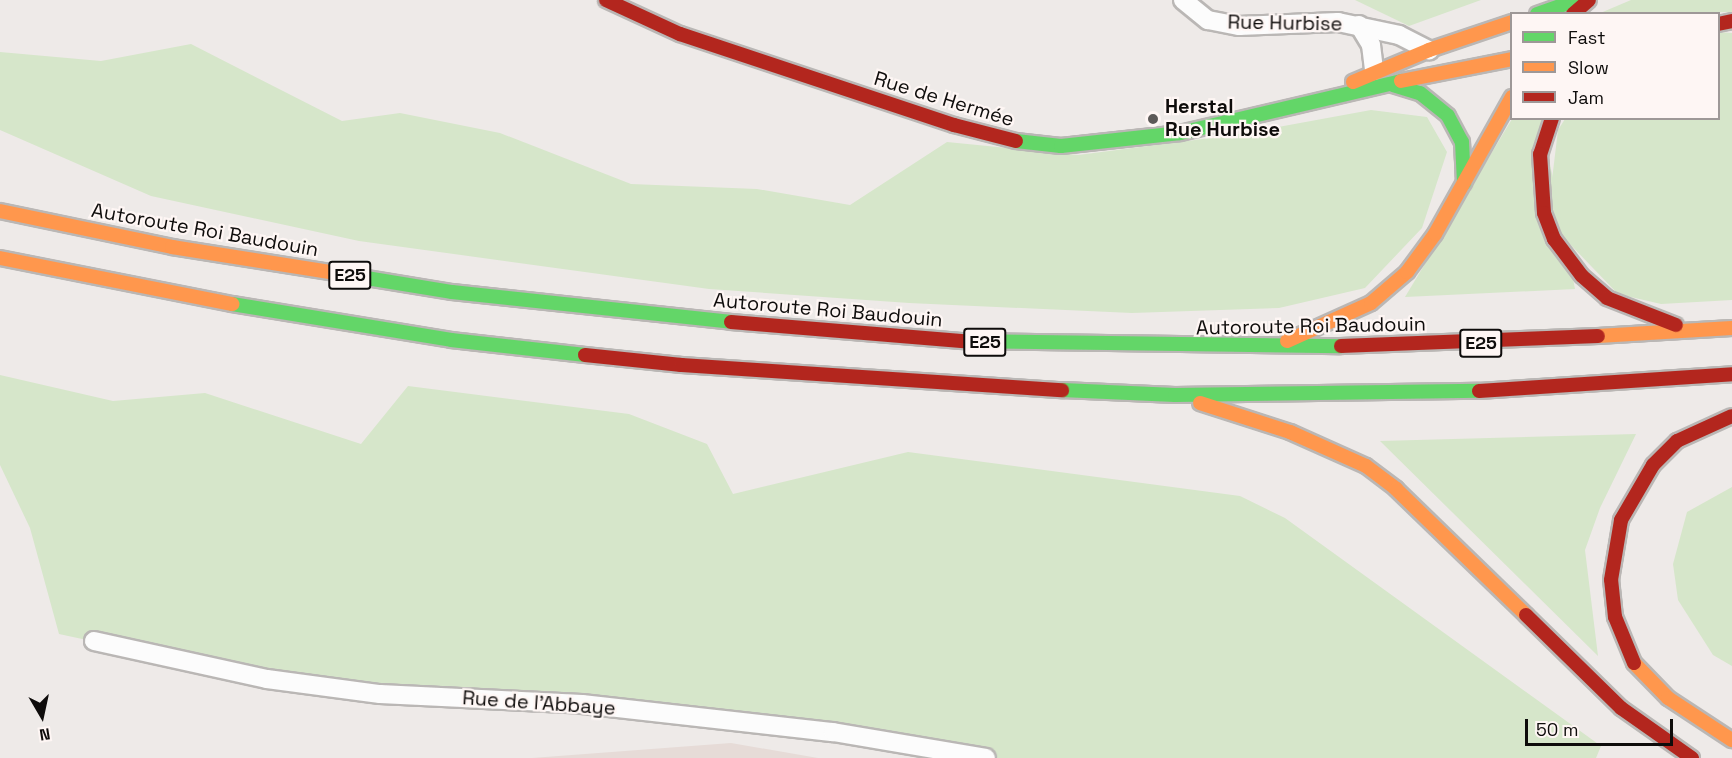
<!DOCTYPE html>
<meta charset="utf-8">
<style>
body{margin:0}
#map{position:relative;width:1732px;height:758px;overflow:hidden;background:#eeeae8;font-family:"Space Grotesk",sans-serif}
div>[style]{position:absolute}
.built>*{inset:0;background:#e6dbd7}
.green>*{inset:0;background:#d6e6ca}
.roads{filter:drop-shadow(2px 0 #bab7b5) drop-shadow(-2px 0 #bab7b5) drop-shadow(0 2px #bab7b5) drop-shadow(0 -2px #bab7b5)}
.street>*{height:18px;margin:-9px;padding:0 9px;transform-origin:9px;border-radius:9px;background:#fcfcfc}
.fast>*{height:14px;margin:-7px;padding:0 7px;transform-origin:7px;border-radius:7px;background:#63d668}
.slow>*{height:14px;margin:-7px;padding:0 7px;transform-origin:7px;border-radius:7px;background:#ff974d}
.jam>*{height:14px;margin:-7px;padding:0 7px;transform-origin:7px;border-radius:7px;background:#b3261e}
.dots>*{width:16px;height:16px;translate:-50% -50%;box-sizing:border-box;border:3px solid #fef6f4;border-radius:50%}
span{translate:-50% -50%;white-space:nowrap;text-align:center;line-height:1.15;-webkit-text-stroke:4.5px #fef6f4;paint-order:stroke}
.shield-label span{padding:2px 4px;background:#fef6f4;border:2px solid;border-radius:4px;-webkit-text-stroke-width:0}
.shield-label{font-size:18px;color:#0e0c0b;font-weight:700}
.street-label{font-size:20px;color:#0e0c0b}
.poi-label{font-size:20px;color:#0e0c0b;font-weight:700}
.left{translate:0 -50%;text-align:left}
.legend{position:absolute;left:1510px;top:12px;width:210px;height:108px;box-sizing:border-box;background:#fef6f4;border:2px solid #9e9897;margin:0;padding:8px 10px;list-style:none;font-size:18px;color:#0e0c0b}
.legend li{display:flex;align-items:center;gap:12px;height:30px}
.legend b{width:30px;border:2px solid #9e9897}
.north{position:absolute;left:12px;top:686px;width:60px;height:60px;-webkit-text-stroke:4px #fef6f4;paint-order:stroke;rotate:171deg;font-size:16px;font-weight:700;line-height:24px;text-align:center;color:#0e0c0b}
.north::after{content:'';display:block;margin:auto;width:21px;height:27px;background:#0e0c0b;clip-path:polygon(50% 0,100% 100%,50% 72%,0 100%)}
.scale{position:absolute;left:1525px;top:719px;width:148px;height:27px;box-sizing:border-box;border:3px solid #0e0c0b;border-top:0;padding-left:8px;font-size:18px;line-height:21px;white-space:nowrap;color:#0e0c0b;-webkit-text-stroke:4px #fef6f4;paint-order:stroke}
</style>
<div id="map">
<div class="built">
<i style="clip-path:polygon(731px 743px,818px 758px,532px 758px)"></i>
</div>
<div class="green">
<i style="clip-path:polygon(1355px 0,1481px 0,1409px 26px)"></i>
<i style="clip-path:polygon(1631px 0,1732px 0,1732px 12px,1598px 14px)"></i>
<i style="clip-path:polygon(1719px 32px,1732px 33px,1732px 300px,1661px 304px,1618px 294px,1565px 239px,1551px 188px,1558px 130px,1565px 119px,1718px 118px)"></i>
<i style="clip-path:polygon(191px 44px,342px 121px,400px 113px,500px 133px,631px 184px,757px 189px,850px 205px,947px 142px,1078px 155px,1234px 135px,1371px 110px,1427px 117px,1447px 152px,1422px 228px,1365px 288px,1279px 308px,1132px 313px,909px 303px,709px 289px,359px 241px,151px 196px,0 130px,0 52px,101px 61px)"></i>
<i style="clip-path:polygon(1512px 119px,1541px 119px,1575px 289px,1405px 297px)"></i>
<i style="clip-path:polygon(0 375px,113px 401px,205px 393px,361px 444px,408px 386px,629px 414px,707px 444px,733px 494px,908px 452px,1240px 496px,1285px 518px,1601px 746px,1596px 758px,986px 758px,833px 732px,267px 679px,59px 634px,30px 528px,0 465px)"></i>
<i style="clip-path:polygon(1636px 434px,1600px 508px,1585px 550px,1598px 656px,1380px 441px)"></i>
<i style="clip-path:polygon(1732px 487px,1732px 666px,1713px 655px,1678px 600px,1673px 564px,1687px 512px)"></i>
</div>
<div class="roads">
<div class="street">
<i style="left:1183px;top:0;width:32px;rotate:39deg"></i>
<i style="left:1208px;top:20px;width:32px;rotate:11deg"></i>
<i style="left:1239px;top:26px;width:99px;rotate:-2.3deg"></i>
<i style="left:1338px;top:22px;width:62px;rotate:12deg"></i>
<i style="left:1399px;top:35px;width:34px;rotate:27deg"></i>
<i style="left:1359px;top:25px;width:23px;rotate:59deg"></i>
<i style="left:1371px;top:45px;width:26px;rotate:83deg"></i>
<i style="left:94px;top:641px;width:177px;rotate:12.4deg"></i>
<i style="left:267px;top:679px;width:114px;rotate:7.6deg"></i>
<i style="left:380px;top:694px;width:202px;rotate:2.8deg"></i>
<i style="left:582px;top:704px;width:253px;rotate:6.4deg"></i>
<i style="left:833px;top:732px;width:155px;rotate:9.6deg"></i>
</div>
<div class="fast">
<i style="left:1537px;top:14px;width:42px;rotate:-19.3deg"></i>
<i style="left:1393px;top:85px;width:28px;rotate:17deg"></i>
<i style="left:1420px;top:93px;width:36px;rotate:39deg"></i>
<i style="left:1448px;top:116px;width:30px;rotate:62deg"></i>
<i style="left:1462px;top:142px;width:41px;rotate:87.2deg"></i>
<i style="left:1016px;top:141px;width:45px;rotate:6.3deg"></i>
<i style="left:1061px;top:146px;width:120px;rotate:-6.2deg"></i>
<i style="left:1180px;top:133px;width:227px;rotate:-13.2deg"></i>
<i style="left:336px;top:273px;width:118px;rotate:9.3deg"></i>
<i style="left:452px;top:292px;width:281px;rotate:6.1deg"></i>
<i style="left:232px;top:304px;width:222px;rotate:9.3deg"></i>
<i style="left:451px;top:340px;width:135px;rotate:6.4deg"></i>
<i style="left:964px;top:341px;width:377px;rotate:0.8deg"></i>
<i style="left:1062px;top:390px;width:113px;rotate:2.5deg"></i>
<i style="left:1175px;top:395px;width:304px;rotate:-0.8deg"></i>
</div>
<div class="slow">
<i style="left:1401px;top:81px;width:113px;rotate:-11.2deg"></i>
<i style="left:1353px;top:82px;width:82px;rotate:-22.8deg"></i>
<i style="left:1429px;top:50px;width:88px;rotate:-18.6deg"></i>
<i style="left:0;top:211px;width:176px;rotate:11.8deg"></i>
<i style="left:172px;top:247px;width:166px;rotate:9deg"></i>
<i style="left:0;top:258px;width:237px;rotate:11.2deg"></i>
<i style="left:1598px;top:336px;width:134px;rotate:-3.4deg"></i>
<i style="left:1287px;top:341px;width:92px;rotate:-24.3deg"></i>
<i style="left:1371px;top:303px;width:48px;rotate:-40.7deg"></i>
<i style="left:1407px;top:272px;width:47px;rotate:-53.6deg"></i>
<i style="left:1435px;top:234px;width:157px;rotate:-60.7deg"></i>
<i style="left:1200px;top:403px;width:95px;rotate:17.9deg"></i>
<i style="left:1290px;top:432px;width:83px;rotate:24.1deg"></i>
<i style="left:1366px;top:466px;width:38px;rotate:37deg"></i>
<i style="left:1396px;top:489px;width:181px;rotate:44.1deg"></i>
<i style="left:1634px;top:663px;width:49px;rotate:45.8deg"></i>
<i style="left:1668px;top:698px;width:77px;rotate:33.3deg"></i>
</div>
<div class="jam">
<i style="left:606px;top:0;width:81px;rotate:24.7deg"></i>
<i style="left:680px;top:34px;width:289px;rotate:18.4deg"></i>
<i style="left:954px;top:125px;width:64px;rotate:14.5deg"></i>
<i style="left:1573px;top:14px;width:21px;rotate:-41deg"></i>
<i style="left:1718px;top:24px;width:14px;rotate:-12deg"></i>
<i style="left:1552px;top:118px;width:38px;rotate:108deg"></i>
<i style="left:1540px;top:154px;width:59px;rotate:86.1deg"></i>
<i style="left:1544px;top:213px;width:28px;rotate:69deg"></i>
<i style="left:1554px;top:239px;width:46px;rotate:52.9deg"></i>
<i style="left:1582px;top:276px;width:33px;rotate:41deg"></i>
<i style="left:1607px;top:298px;width:74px;rotate:21.4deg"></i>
<i style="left:731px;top:322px;width:234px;rotate:4.7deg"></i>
<i style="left:1341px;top:346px;width:257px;rotate:-2.2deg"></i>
<i style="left:585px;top:355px;width:97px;rotate:5.9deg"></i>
<i style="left:681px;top:365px;width:382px;rotate:3.8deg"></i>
<i style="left:1479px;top:391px;width:254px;rotate:-3.8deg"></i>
<i style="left:1526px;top:615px;width:133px;rotate:44.4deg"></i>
<i style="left:1621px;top:708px;width:87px;rotate:35.2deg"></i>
<i style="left:1634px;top:663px;width:50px;rotate:-112.4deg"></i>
<i style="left:1615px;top:617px;width:37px;rotate:-96deg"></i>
<i style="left:1611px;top:580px;width:61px;rotate:-80.5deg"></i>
<i style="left:1621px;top:520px;width:64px;rotate:-59.8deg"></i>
<i style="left:1653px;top:465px;width:34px;rotate:-45deg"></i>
<i style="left:1677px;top:441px;width:60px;rotate:-24.4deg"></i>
</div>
</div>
<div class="dots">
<i style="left:1153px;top:119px;background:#5c5a58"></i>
</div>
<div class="shield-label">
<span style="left:350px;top:275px">E25</span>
<span style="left:985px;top:342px">E25</span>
<span style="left:1481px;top:343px">E25</span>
</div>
<div class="street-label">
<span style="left:1285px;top:23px;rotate:1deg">Rue Hurbise</span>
<span style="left:944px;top:99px;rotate:17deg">Rue de Hermée</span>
<span style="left:205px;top:230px;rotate:10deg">Autoroute Roi Baudouin</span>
<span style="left:828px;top:310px;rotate:5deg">Autoroute Roi Baudouin</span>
<span style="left:1311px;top:326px;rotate:-1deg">Autoroute Roi Baudouin</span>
<span style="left:539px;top:703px;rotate:4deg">Rue de l'Abbaye</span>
</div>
<div class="poi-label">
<span class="left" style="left:1165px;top:118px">Herstal<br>Rue Hurbise</span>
</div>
<ul class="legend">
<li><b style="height:8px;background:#63d668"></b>Fast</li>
<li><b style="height:8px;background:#ff974d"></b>Slow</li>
<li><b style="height:8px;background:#b3261e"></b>Jam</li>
</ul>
<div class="north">N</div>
<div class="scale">50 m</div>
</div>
